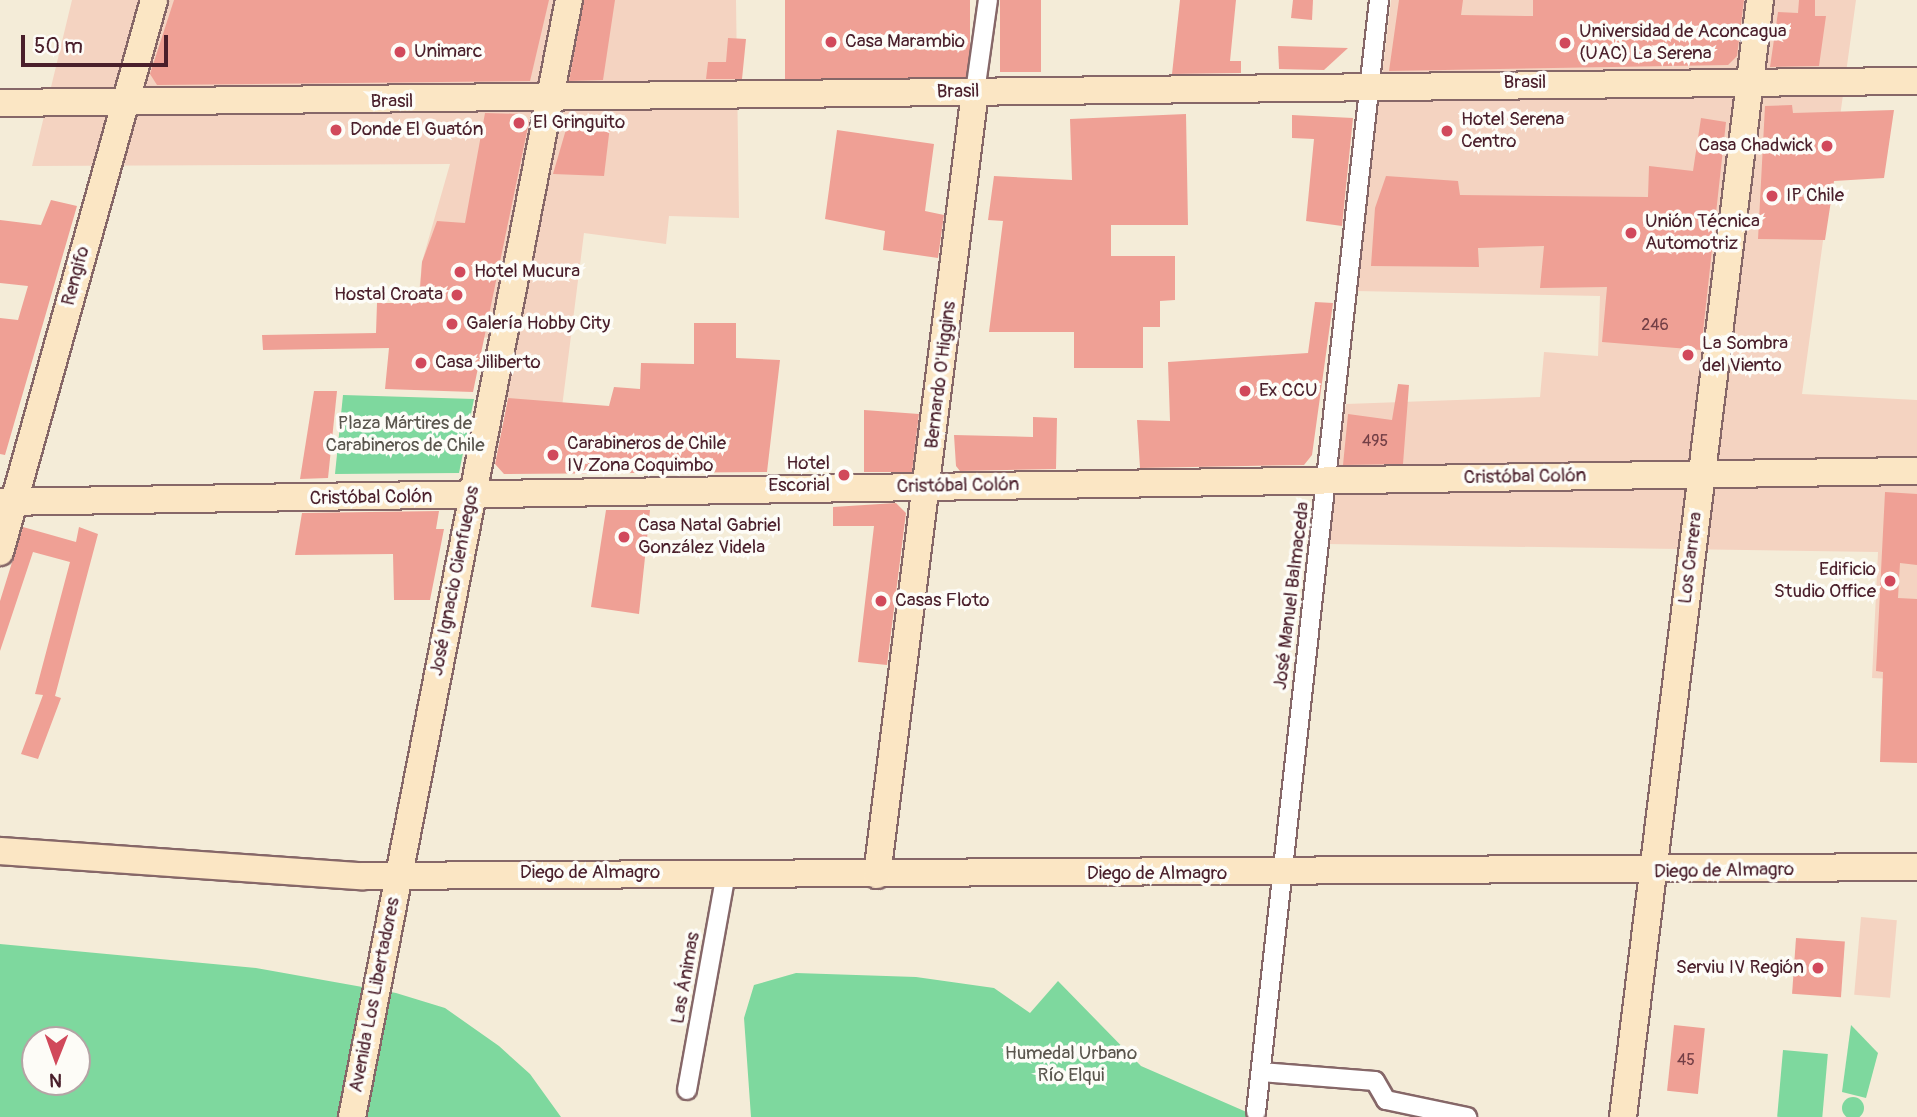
<!DOCTYPE html>
<meta charset="utf-8">
<style>
body{margin:0}
#map{position:relative;width:1917px;height:1117px;overflow:hidden;background:#f4ecd8;font-family:Pangolin,sans-serif}
div>[style]{position:absolute}
.built>*{inset:0;background:#f4d3c1;transform-origin:0 0}
.green>*{inset:0;background:#7ed89e;transform-origin:0 0}
.round{border-radius:50%}
.building>*{inset:0;background:#efa095;transform-origin:0 0}
.roads{filter:drop-shadow(2px 0 #866768) drop-shadow(-2px 0 #866768) drop-shadow(0 2px #866768) drop-shadow(0 -2px #866768)}
.street>*{height:18px;margin:-9px;padding:0 9px;transform-origin:9px;border-radius:9px;background:#fff}
.secondary>*{height:26px;margin:-13px;padding:0 13px;transform-origin:13px;border-radius:13px;background:#fbe6c4}
.dots>*{width:19px;height:19px;translate:-50% -50%;box-sizing:border-box;border:4px solid #fdfcf7;border-radius:50%}
span{translate:-50% -50%;white-space:nowrap;text-align:center;line-height:1.15;-webkit-text-stroke:7px #fdfcf7;paint-order:stroke}
.number-label{font-size:16px;color:#733f46}
.number-label span{-webkit-text-stroke-width:0}
.poi-label{font-size:19px;color:#4a1f2b}
.left{translate:0 -50%;text-align:left}
.right{translate:-100% -50%;text-align:right}
.street-label{font-size:19px;color:#4a1f2b}
.park-label{font-size:19px;color:#5a564e}
.north{position:absolute;left:21px;top:1026px;width:70px;height:70px;box-sizing:border-box;background:#fdfcf7;border:2px solid #b5a4a5;border-radius:50%;rotate:181deg;font-size:19px;font-weight:700;line-height:28px;text-align:center;color:#4a1f2b}
.north::after{content:'';display:block;margin:auto;width:24px;height:32px;background:#d1495b;clip-path:polygon(50% 0,100% 100%,50% 72%,0 100%)}
.scale{position:absolute;left:21px;top:35px;width:147px;height:32px;box-sizing:border-box;border:4px solid #4a1f2b;border-top:0;padding-left:9px;font-size:21px;line-height:24px;white-space:nowrap;color:#4a1f2b;-webkit-text-stroke:5px #fdfcf7;paint-order:stroke}
</style>
<div id="map">
<div class="built">
<i style="clip-path:polygon(72px 0,736px 0,739px 218px,669px 216px,666px 244px,584px 233px,562px 407px,505px 398px,515px 339px,415px 334px,422px 262px,450px 164px,32px 166px)"></i>
<i style="clip-path:polygon(1391px 0,1856px 0,1802px 394px,1917px 400px,1917px 680px,1872px 678px,1878px 552px,1327px 544px,1346px 404px,1540px 397px,1544px 352px,1598px 356px,1600px 296px,1356px 291px)"></i>
<i style="left:1861px;top:917px;width:36px;height:78px;rotate:5deg"></i>
</div>
<div class="green">
<i style="clip-path:polygon(343px 395px,474px 399px,459px 473px,335px 474px)"></i>
<i style="clip-path:polygon(evenodd,0 944px,256px 968px,396px 993px,445px 1008px,499px 1046px,530px 1074px,561px 1117px,0 1117px,0 944px,35px 1040px,77px 1040px,77px 1082px,35px 1082px,35px 1040px)"></i>
<i style="clip-path:polygon(796px 973px,916px 977px,994px 988px,1030px 1013px,1058px 981px,1141px 1066px,1258px 1117px,751px 1117px,744px 1018px,754px 985px)"></i>
<i style="clip-path:polygon(1851px 1025px,1878px 1053px,1866px 1098px,1842px 1092px)"></i>
<i style="left:1783px;top:1050px;width:45px;height:67px;rotate:5deg"></i>
<i class="round" style="left:1842px;top:1097px;width:22px;height:22px"></i>
</div>
<div class="building">
<i style="clip-path:polygon(174px 0,549px 0,530px 81px,157px 85px,150px 74px)"></i>
<i style="clip-path:polygon(584px 0,615px 0,603px 80px,569px 81px)"></i>
<i style="left:785px;top:0;width:185px;height:79px"></i>
<i style="left:1000px;top:0;width:41px;height:72px"></i>
<i style="clip-path:polygon(1180px 0,1236px 0,1230px 61px,1241px 61px,1241px 73px,1172px 74px)"></i>
<i style="clip-path:polygon(1293px 0,1313px 0,1312px 20px,1291px 18px)"></i>
<i style="clip-path:polygon(1399px 0,1463px 0,1461px 15px,1533px 16px,1533px 0,1744px 0,1737px 56px,1728px 65px,1389px 71px)"></i>
<i style="clip-path:polygon(1799px 0,1815px 0,1815px 16px,1826px 16px,1819px 66px,1770px 67px,1778px 12px,1798px 13px)"></i>
<i style="clip-path:polygon(728px 38px,746px 39px,742px 79px,706px 79px,708px 62px,726px 62px)"></i>
<i style="clip-path:polygon(1278px 46px,1348px 48px,1324px 70px,1279px 69px)"></i>
<i style="clip-path:polygon(1792px 105px,1793px 113px,1894px 110px,1884px 178px,1834px 181px,1825px 240px,1758px 239px,1765px 106px)"></i>
<i style="clip-path:polygon(485px 113px,522px 114px,529px 122px,473px 392px,385px 389px,389px 348px,263px 350px,262px 335px,376px 333px,377px 303px,419px 303px,422px 262px,437px 221px,465px 223px)"></i>
<i style="clip-path:polygon(1186px 114px,1188px 225px,1111px 225px,1111px 256px,1175px 256px,1175px 300px,1160px 301px,1160px 327px,1143px 327px,1143px 368px,1074px 368px,1074px 332px,989px 332px,1003px 221px,988px 220px,994px 176px,1072px 180px,1070px 119px)"></i>
<i style="clip-path:polygon(1292px 115px,1353px 118px,1342px 226px,1306px 221px,1314px 139px,1292px 138px)"></i>
<i style="clip-path:polygon(1701px 118px,1726px 122px,1701px 350px,1602px 342px,1607px 287px,1540px 288px,1544px 246px,1478px 248px,1479px 267px,1371px 266px,1375px 208px,1386px 176px,1458px 181px,1460px 195px,1648px 197px,1649px 166px,1693px 171px)"></i>
<i style="clip-path:polygon(567px 126px,610px 126px,604px 176px,553px 174px)"></i>
<i style="clip-path:polygon(837px 130px,934px 144px,925px 211px,944px 215px,938px 258px,883px 250px,885px 231px,825px 219px)"></i>
<i style="clip-path:polygon(51px 200px,77px 206px,5px 455px,0 454px,0 318px,18px 320px,28px 286px,0 283px,0 220px,41px 225px)"></i>
<i style="clip-path:polygon(1315px 302px,1333px 303px,1312px 455px,1304px 465px,1140px 468px,1137px 420px,1170px 421px,1168px 362px,1308px 353px)"></i>
<i style="clip-path:polygon(694px 323px,736px 323px,736px 358px,780px 360px,767px 472px,504px 474px,495px 464px,508px 398px,609px 406px,614px 387px,640px 389px,641px 363px,694px 364px)"></i>
<i style="clip-path:polygon(1398px 384px,1409px 385px,1403px 464px,1343px 465px,1348px 414px,1392px 420px)"></i>
<i style="clip-path:polygon(314px 391px,337px 391px,328px 478px,300px 479px)"></i>
<i style="clip-path:polygon(864px 410px,919px 414px,912px 472px,864px 472px)"></i>
<i style="clip-path:polygon(1033px 417px,1057px 418px,1056px 469px,960px 471px,956px 466px,954px 435px,1033px 437px)"></i>
<i style="clip-path:polygon(1885px 492px,1917px 494px,1917px 565px,1900px 563px,1898px 598px,1917px 599px,1917px 763px,1880px 762px,1883px 672px,1876px 671px)"></i>
<i style="clip-path:polygon(896px 503px,906px 513px,887px 665px,858px 662px,874px 526px,833px 526px,833px 507px)"></i>
<i style="clip-path:polygon(606px 510px,650px 510px,639px 614px,591px 607px)"></i>
<i style="clip-path:polygon(439px 511px,436px 529px,444px 529px,430px 600px,394px 600px,393px 554px,295px 555px,302px 513px)"></i>
<i style="clip-path:polygon(23px 527px,76px 542px,79px 527px,98px 534px,55px 696px,61px 698px,38px 759px,21px 754px,43px 695px,35px 694px,70px 562px,33px 552px,0 651px,0 601px)"></i>
<i style="left:1796px;top:938px;width:49px;height:56px;rotate:4deg"></i>
<i style="left:1674px;top:1025px;width:31px;height:66px;rotate:6deg"></i>
</div>
<div class="roads">
<div class="street">
<i style="left:975px;top:92px;width:93px;rotate:-82deg"></i>
<i style="left:1261px;top:1072px;width:114px;rotate:4.5deg"></i>
<i style="left:1375px;top:1081px;width:22px;rotate:60deg"></i>
<i style="left:1386px;top:1100px;width:83px;rotate:11.9deg"></i>
<i style="left:687px;top:1090px;width:219px;rotate:-79.8deg"></i>
<i style="left:1256px;top:1112px;width:1119px;rotate:-83.69deg"></i>
</div>
<div class="secondary">
<i style="left:0;top:103px;width:1917px;rotate:-0.66deg"></i>
<i style="left:0;top:502px;width:1917px;rotate:-0.93deg"></i>
<i style="left:0;top:552px;width:573px;rotate:-74.41deg"></i>
<i style="left:0;top:851px;width:363px;rotate:4deg"></i>
<i style="left:362px;top:876px;width:1555px;rotate:-0.33deg"></i>
<i style="left:877px;top:875px;width:789px;rotate:-82.87deg"></i>
<i style="left:352px;top:1117px;width:1138px;rotate:-79.01deg"></i>
<i style="left:1623px;top:1117px;width:1125px;rotate:-83.01deg"></i>
</div>
</div>
<div class="dots">
<i style="left:831px;top:42px;background:#d1495b"></i>
<i style="left:1565px;top:43px;background:#d1495b"></i>
<i style="left:400px;top:52px;background:#d1495b"></i>
<i style="left:519px;top:123px;background:#d1495b"></i>
<i style="left:336px;top:130px;background:#d1495b"></i>
<i style="left:1447px;top:131px;background:#d1495b"></i>
<i style="left:1827px;top:146px;background:#d1495b"></i>
<i style="left:1772px;top:196px;background:#d1495b"></i>
<i style="left:1631px;top:233px;background:#d1495b"></i>
<i style="left:460px;top:272px;background:#d1495b"></i>
<i style="left:457px;top:295px;background:#d1495b"></i>
<i style="left:452px;top:324px;background:#d1495b"></i>
<i style="left:1688px;top:355px;background:#d1495b"></i>
<i style="left:421px;top:363px;background:#d1495b"></i>
<i style="left:1245px;top:391px;background:#d1495b"></i>
<i style="left:553px;top:455px;background:#d1495b"></i>
<i style="left:844px;top:475px;background:#d1495b"></i>
<i style="left:624px;top:537px;background:#d1495b"></i>
<i style="left:1890px;top:581px;background:#d1495b"></i>
<i style="left:881px;top:601px;background:#d1495b"></i>
<i style="left:1818px;top:968px;background:#d1495b"></i>
</div>
<div class="number-label">
<span style="left:1655px;top:325px">246</span>
<span style="left:1375px;top:441px">495</span>
<span style="left:1686px;top:1060px">45</span>
</div>
<div class="poi-label">
<span class="left" style="left:1579px;top:43px">Universidad de Aconcagua<br>(UAC) La Serena</span>
<span class="left" style="left:845px;top:42px">Casa Marambio</span>
<span class="left" style="left:414px;top:52px">Unimarc</span>
<span class="left" style="left:1461px;top:131px">Hotel Serena<br>Centro</span>
<span class="left" style="left:533px;top:123px">El Gringuito</span>
<span class="left" style="left:350px;top:130px">Donde El Guatón</span>
<span class="right" style="left:1813px;top:146px">Casa Chadwick</span>
<span class="left" style="left:1786px;top:196px">IP Chile</span>
<span class="left" style="left:1645px;top:233px">Unión Técnica<br>Automotriz</span>
<span class="left" style="left:474px;top:272px">Hotel Mucura</span>
<span class="right" style="left:443px;top:295px">Hostal Croata</span>
<span class="left" style="left:466px;top:324px">Galería Hobby City</span>
<span class="left" style="left:1702px;top:355px">La Sombra<br>del Viento</span>
<span class="left" style="left:435px;top:363px">Casa Jiliberto</span>
<span class="left" style="left:1259px;top:391px">Ex CCU</span>
<span class="left" style="left:567px;top:455px">Carabineros de Chile<br>IV Zona Coquimbo</span>
<span class="right" style="left:830px;top:475px">Hotel<br>Escorial</span>
<span class="left" style="left:638px;top:537px">Casa Natal Gabriel<br>González Videla</span>
<span class="right" style="left:1876px;top:581px">Edificio<br>Studio Office</span>
<span class="left" style="left:895px;top:601px">Casas Floto</span>
<span class="right" style="left:1804px;top:968px">Serviu IV Región</span>
</div>
<div class="street-label">
<span style="left:1525px;top:83px">Brasil</span>
<span style="left:958px;top:92px;rotate:-1deg">Brasil</span>
<span style="left:392px;top:102px">Brasil</span>
<span style="left:76px;top:276px;rotate:-75deg">Rengifo</span>
<span style="left:941px;top:375px;rotate:-83deg">Bernardo O'Higgins</span>
<span style="left:1525px;top:477px;rotate:-1deg">Cristóbal Colón</span>
<span style="left:958px;top:486px;rotate:-1deg">Cristóbal Colón</span>
<span style="left:371px;top:498px;rotate:-1deg">Cristóbal Colón</span>
<span style="left:1691px;top:558px;rotate:-83deg">Los Carrera</span>
<span style="left:455px;top:581px;rotate:-79deg">José Ignacio Cienfuegos</span>
<span style="left:1292px;top:596px;rotate:-83deg">José Manuel Balmaceda</span>
<span style="left:1724px;top:871px;rotate:-1deg">Diego de Almagro</span>
<span style="left:590px;top:873px">Diego de Almagro</span>
<span style="left:1157px;top:874px">Diego de Almagro</span>
<span style="left:686px;top:978px;rotate:-80deg">Las Ánimas</span>
<span style="left:375px;top:995px;rotate:-79deg">Avenida Los Libertadores</span>
</div>
<div class="park-label">
<span style="left:405px;top:435px">Plaza Mártires de<br>Carabineros de Chile</span>
<span style="left:1071px;top:1065px">Humedal Urbano<br>Río Elqui</span>
</div>
<div class="north">N</div>
<div class="scale">50 m</div>
</div>
